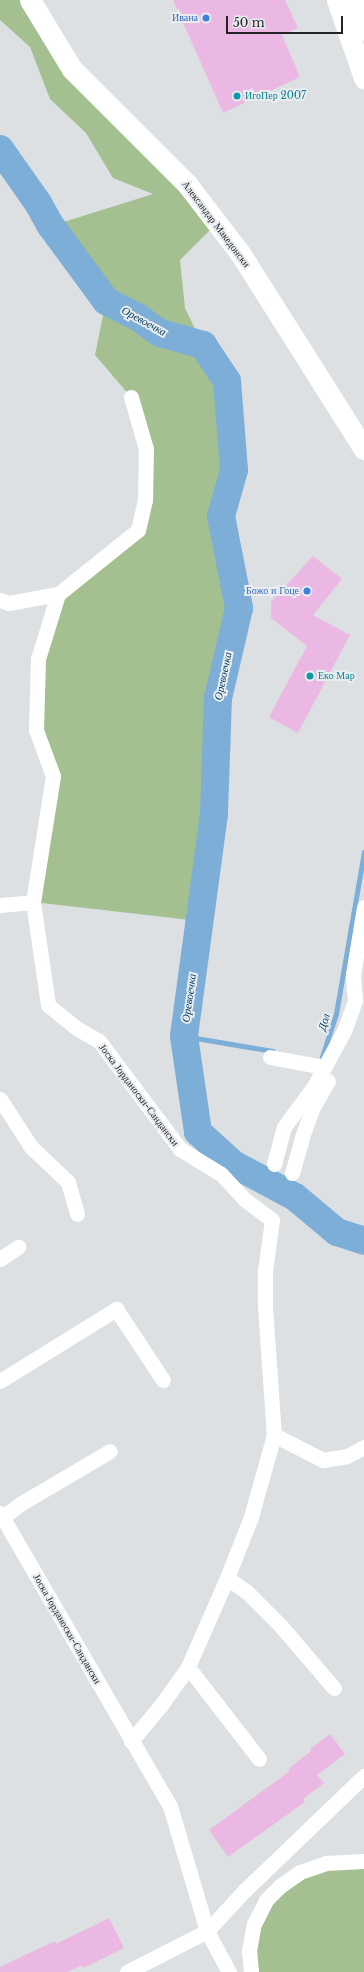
<!DOCTYPE html>
<meta charset="utf-8">
<style>
body{margin:0}
#map{position:relative;width:364px;height:1972px;overflow:hidden;background:#dde0e3;font-family:"Libre Baskerville",serif}
div>[style]{position:absolute}
.green>*{inset:0;background:#a4c090}
.stream>*{height:4.5px;margin:-2.25px;padding:0 2.25px;transform-origin:2.25px;border-radius:2.25px;background:#7daed8}
.river>*{height:28px;margin:-14px;padding:0 14px;transform-origin:14px;border-radius:14px;background:#7daed8}
.building>*{inset:0;background:#eab8e2}
.street>*{height:15px;margin:-7.5px;padding:0 7.5px;transform-origin:7.5px;border-radius:7.5px;background:#fff}
.secondary>*{height:21px;margin:-10.5px;padding:0 10.5px;transform-origin:10.5px;border-radius:10.5px;background:#fff}
.dots>*{width:11px;height:11px;translate:-50% -50%;box-sizing:border-box;border:2px solid #eaedf0;border-radius:50%}
span{translate:-50% -50%;white-space:nowrap;text-align:center;line-height:1.15;-webkit-text-stroke:4px #eaedf0;paint-order:stroke}
.shop-label{font-size:10px;color:#366cbe}
.right{translate:-100% -50%;text-align:right}
.culture-label{font-size:10px;color:#0d838f}
.left{translate:0 -50%;text-align:left}
.street-label{font-size:10px;color:#232325}
.water-label{font-size:11px;color:#013e65;font-style:italic}
.scale{position:absolute;left:226px;top:16px;width:117px;height:18px;box-sizing:border-box;border:2px solid #232325;border-top:0;padding-left:5px;font-size:12px;line-height:14px;white-space:nowrap;color:#232325;-webkit-text-stroke:3px #eaedf0;paint-order:stroke}
</style>
<div id="map">
<div class="green">
<i style="clip-path:polygon(0 0,30px 0,72px 69px,217px 223px,180px 260px,185px 308px,203px 345px,227px 381px,234px 470px,221px 516px,239px 608px,218px 698px,214px 814px,199px 921px,33px 902px,53px 776px,36px 730px,38px 659px,58px 594px,138px 530px,146px 449px,131px 397px,95px 355px,106px 301px,51px 226px,153px 194px,113px 178px,86px 133px,50px 99px,30px 47px,0 20px)"></i>
<i style="clip-path:polygon(364px 1861px,364px 1972px,251px 1972px,254px 1924px,300px 1872px)"></i>
</div>
<div class="stream">
<i style="left:184px;top:1036px;width:90px;rotate:9.6deg"></i>
<i style="left:322px;top:1057px;width:45px;rotate:-72deg"></i>
<i style="left:336px;top:1014px;width:164px;rotate:-80.2deg"></i>
</div>
<div class="river">
<i style="left:0;top:149px;width:66px;rotate:54.9deg"></i>
<i style="left:38px;top:203px;width:26px;rotate:61deg"></i>
<i style="left:51px;top:226px;width:93px;rotate:53.7deg"></i>
<i style="left:106px;top:301px;width:37px;rotate:27deg"></i>
<i style="left:139px;top:318px;width:26px;rotate:36deg"></i>
<i style="left:160px;top:333px;width:45px;rotate:15.6deg"></i>
<i style="left:203px;top:345px;width:43px;rotate:56.3deg"></i>
<i style="left:227px;top:381px;width:89px;rotate:85.5deg"></i>
<i style="left:234px;top:470px;width:48px;rotate:105.8deg"></i>
<i style="left:221px;top:516px;width:94px;rotate:78.9deg"></i>
<i style="left:239px;top:608px;width:92px;rotate:103.1deg"></i>
<i style="left:218px;top:698px;width:116px;rotate:92deg"></i>
<i style="left:214px;top:814px;width:224px;rotate:97.7deg"></i>
<i style="left:184px;top:1036px;width:97px;rotate:81.7deg"></i>
<i style="left:198px;top:1132px;width:47px;rotate:42.4deg"></i>
<i style="left:233px;top:1164px;width:70px;rotate:28deg"></i>
<i style="left:295px;top:1197px;width:55px;rotate:39.8deg"></i>
<i style="left:337px;top:1232px;width:28px;rotate:18deg"></i>
</div>
<div class="building">
<i style="clip-path:polygon(173px 0,285px 0,298px 28px,282px 35px,300px 77px,223px 113px)"></i>
<i style="clip-path:polygon(313px 556px,342px 579px,313px 615px,350px 635px,298px 733px,269px 717px,307px 646px,271px 618px,271px 602px)"></i>
<i style="clip-path:polygon(330px 1734px,345px 1754px,317px 1775px,324px 1783px,303px 1799px,305px 1802px,228px 1857px,209px 1830px,290px 1771px,288px 1769px,311px 1751px,310px 1749px)"></i>
<i style="clip-path:polygon(109px 1918px,124px 1948px,83px 1968px,82px 1965px,67px 1972px,0 1972px,0 1967px,55px 1941px,56px 1944px)"></i>
</div>
<div class="street">
<i style="left:131px;top:397px;width:54px;rotate:73.9deg"></i>
<i style="left:146px;top:449px;width:51px;rotate:91.1deg"></i>
<i style="left:145px;top:500px;width:31px;rotate:103deg"></i>
<i style="left:138px;top:530px;width:102px;rotate:141.3deg"></i>
<i style="left:58px;top:594px;width:68px;rotate:107.1deg"></i>
<i style="left:38px;top:659px;width:71px;rotate:91.6deg"></i>
<i style="left:36px;top:730px;width:49px;rotate:69.7deg"></i>
<i style="left:53px;top:776px;width:128px;rotate:99deg"></i>
<i style="left:33px;top:902px;width:104px;rotate:81.7deg"></i>
<i style="left:48px;top:1005px;width:38px;rotate:39deg"></i>
<i style="left:78px;top:1029px;width:24px;rotate:30deg"></i>
<i style="left:99px;top:1041px;width:135px;rotate:53.1deg"></i>
<i style="left:180px;top:1149px;width:48px;rotate:31.4deg"></i>
<i style="left:221px;top:1174px;width:34px;rotate:47deg"></i>
<i style="left:244px;top:1199px;width:35px;rotate:37deg"></i>
<i style="left:272px;top:1220px;width:51px;rotate:97.8deg"></i>
<i style="left:265px;top:1271px;width:36px;rotate:90deg"></i>
<i style="left:265px;top:1307px;width:128px;rotate:86deg"></i>
<i style="left:274px;top:1435px;width:85px;rotate:105.7deg"></i>
<i style="left:251px;top:1517px;width:66px;rotate:111.5deg"></i>
<i style="left:227px;top:1578px;width:97px;rotate:113.7deg"></i>
<i style="left:188px;top:1667px;width:47px;rotate:125.4deg"></i>
<i style="left:161px;top:1705px;width:47px;rotate:129.8deg"></i>
<i style="left:0;top:600px;width:9px;rotate:18deg"></i>
<i style="left:9px;top:603px;width:50px;rotate:-10.4deg"></i>
<i style="left:0;top:905px;width:33px;rotate:-5deg"></i>
<i style="left:270px;top:1057px;width:55px;rotate:10.5deg"></i>
<i style="left:0;top:1099px;width:57px;rotate:57.1deg"></i>
<i style="left:31px;top:1147px;width:51px;rotate:43.4deg"></i>
<i style="left:68px;top:1182px;width:33px;rotate:74deg"></i>
<i style="left:274px;top:1164px;width:38px;rotate:-75deg"></i>
<i style="left:284px;top:1127px;width:51px;rotate:-53.8deg"></i>
<i style="left:314px;top:1086px;width:63px;rotate:-61.4deg"></i>
<i style="left:344px;top:1031px;width:33px;rotate:-70deg"></i>
<i style="left:355px;top:1000px;width:25px;rotate:-95deg"></i>
<i style="left:353px;top:975px;width:69px;rotate:-80.8deg"></i>
<i style="left:292px;top:1173px;width:37px;rotate:-74deg"></i>
<i style="left:302px;top:1137px;width:32px;rotate:-70deg"></i>
<i style="left:313px;top:1107px;width:30px;rotate:-60deg"></i>
<i style="left:0;top:1259px;width:22px;rotate:-34deg"></i>
<i style="left:0;top:1381px;width:137px;rotate:-31.8deg"></i>
<i style="left:116px;top:1309px;width:85px;rotate:56.5deg"></i>
<i style="left:274px;top:1435px;width:55px;rotate:27deg"></i>
<i style="left:323px;top:1460px;width:24px;rotate:-9deg"></i>
<i style="left:347px;top:1456px;width:19px;rotate:-28deg"></i>
<i style="left:0;top:1513px;width:339px;rotate:59.9deg"></i>
<i style="left:170px;top:1806px;width:130px;rotate:73.5deg"></i>
<i style="left:207px;top:1931px;width:47px;rotate:61.8deg"></i>
<i style="left:3px;top:1517px;width:21px;rotate:-37deg"></i>
<i style="left:20px;top:1504px;width:104px;rotate:-30.5deg"></i>
<i style="left:227px;top:1578px;width:24px;rotate:35deg"></i>
<i style="left:247px;top:1592px;width:47px;rotate:45deg"></i>
<i style="left:280px;top:1625px;width:83px;rotate:49.4deg"></i>
<i style="left:188px;top:1667px;width:116px;rotate:52.3deg"></i>
<i style="left:127px;top:1972px;width:90px;rotate:-27.1deg"></i>
<i style="left:207px;top:1931px;width:56px;rotate:-47.2deg"></i>
<i style="left:245px;top:1890px;width:165px;rotate:-43.8deg"></i>
<i style="left:251px;top:1972px;width:21px;rotate:-95deg"></i>
<i style="left:249px;top:1951px;width:27px;rotate:-80deg"></i>
<i style="left:254px;top:1924px;width:27px;rotate:-63deg"></i>
<i style="left:266px;top:1900px;width:20px;rotate:-45deg"></i>
<i style="left:280px;top:1886px;width:24px;rotate:-35deg"></i>
<i style="left:300px;top:1872px;width:28px;rotate:-19deg"></i>
<i style="left:326px;top:1863px;width:38px;rotate:-3deg"></i>
</div>
<div class="secondary">
<i style="left:30px;top:0;width:81px;rotate:58.7deg"></i>
<i style="left:72px;top:69px;width:163px;rotate:45deg"></i>
<i style="left:187px;top:184px;width:87px;rotate:52.5deg"></i>
<i style="left:240px;top:253px;width:232px;rotate:57.7deg"></i>
<i style="left:337px;top:0;width:83px;rotate:70.9deg"></i>
<i style="left:353px;top:0;width:32px;rotate:70deg"></i>
</div>
<div class="dots">
<i style="left:206px;top:18px;background:#3f7fe0"></i>
<i style="left:237px;top:96px;background:#0f9aa8"></i>
<i style="left:307px;top:591px;background:#3f7fe0"></i>
<i style="left:310px;top:676px;background:#0f9aa8"></i>
</div>
<div class="shop-label">
<span class="right" style="left:198px;top:18px">Ивана</span>
<span class="right" style="left:299px;top:591px">Божо и Гоце</span>
</div>
<div class="culture-label">
<span class="left" style="left:245px;top:96px">ИгоПер 2007</span>
<span class="left" style="left:318px;top:676px">Еко Мар</span>
</div>
<div class="street-label">
<span style="left:216px;top:224px;rotate:53deg">Александар Македонски</span>
<span style="left:139px;top:1095px;rotate:53deg">Јоска Јорданоски-Сандански</span>
<span style="left:67px;top:1629px;rotate:60deg">Јоска Јорданоски-Сандански</span>
</div>
<div class="water-label">
<span style="left:144px;top:321px;rotate:29deg">Оревоечка</span>
<span style="left:223px;top:676px;rotate:-78deg">Оревоечка</span>
<span style="left:189px;top:998px;rotate:-82deg">Оревоечка</span>
<span style="left:324px;top:1022px;rotate:-73deg">Дол</span>
</div>
<div class="scale">50 m</div>
</div>
